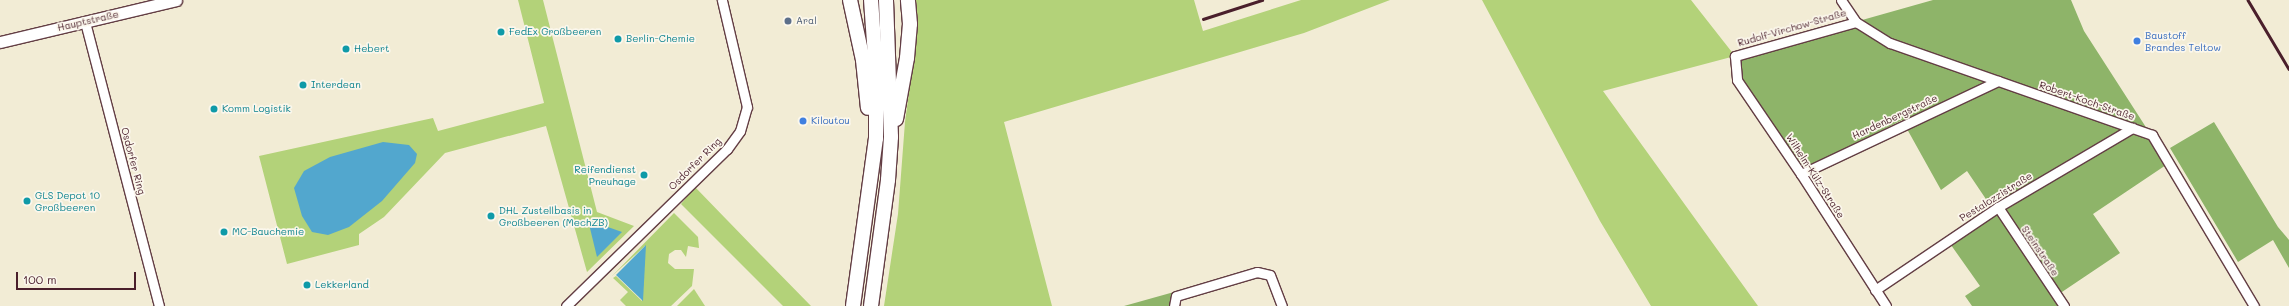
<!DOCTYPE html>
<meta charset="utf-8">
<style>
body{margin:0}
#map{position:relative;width:2289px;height:306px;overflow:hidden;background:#f2ecd5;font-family:Mali,sans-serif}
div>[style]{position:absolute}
.green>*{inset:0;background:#b3d279}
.forest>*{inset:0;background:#8eb469}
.water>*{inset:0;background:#52a7ce}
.roads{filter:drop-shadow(1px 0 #633e44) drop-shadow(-1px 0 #633e44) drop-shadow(0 1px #633e44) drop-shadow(0 -1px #633e44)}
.minor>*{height:9px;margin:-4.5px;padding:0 4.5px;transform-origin:4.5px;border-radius:4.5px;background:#fff}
.tertiary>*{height:11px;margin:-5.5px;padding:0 5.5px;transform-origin:5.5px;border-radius:5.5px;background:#fff}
.trunk>*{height:14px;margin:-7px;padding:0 7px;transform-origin:7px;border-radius:7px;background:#fff}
.rail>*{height:2.5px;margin:-1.25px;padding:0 1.25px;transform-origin:1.25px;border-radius:1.25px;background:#4a1f2b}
.dots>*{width:11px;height:11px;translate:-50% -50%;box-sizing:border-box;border:2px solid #fbf7ec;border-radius:50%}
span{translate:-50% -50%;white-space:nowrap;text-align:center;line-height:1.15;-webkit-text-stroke:3.5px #fbf7ec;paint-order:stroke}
.street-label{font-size:10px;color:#4a1f2b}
.service-label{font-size:10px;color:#4e5e75}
.left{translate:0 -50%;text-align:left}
.culture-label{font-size:10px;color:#0d838f}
.right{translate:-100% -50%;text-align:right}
.shop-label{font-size:10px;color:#366cbe}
.scale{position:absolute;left:16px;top:272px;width:120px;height:18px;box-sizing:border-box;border:2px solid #4a1f2b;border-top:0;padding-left:5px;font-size:12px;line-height:14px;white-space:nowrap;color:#4a1f2b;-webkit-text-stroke:3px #fbf7ec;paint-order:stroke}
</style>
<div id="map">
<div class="green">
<i style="clip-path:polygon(518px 0,543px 0,597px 212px,634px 226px,587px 272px,546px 126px,445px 153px,384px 217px,359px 234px,359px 245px,287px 264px,259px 156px,433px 118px,438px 131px,544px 103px)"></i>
<i style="clip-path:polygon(916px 0,1194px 0,1203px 31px,1301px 0,1390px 0,1304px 33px,1004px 122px,1052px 306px,884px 306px,898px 214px,905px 122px,918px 25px)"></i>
<i style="clip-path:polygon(1482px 0,1691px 0,1735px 56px,1603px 91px,1758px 306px,1651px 306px,1600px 221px)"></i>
<i style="clip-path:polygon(695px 187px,759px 253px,811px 306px,783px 306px,681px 204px)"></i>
<i style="clip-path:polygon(674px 213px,698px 237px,699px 248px,688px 246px,686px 257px,681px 250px,675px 250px,669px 254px,668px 263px,675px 269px,694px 269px,692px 286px,671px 306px,626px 306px,620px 300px,628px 292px,613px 278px,616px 276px,642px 301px,645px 246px,612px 276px)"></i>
<i style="clip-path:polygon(694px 289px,705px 306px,677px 306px)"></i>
</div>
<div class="forest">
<i style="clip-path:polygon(1933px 0,2071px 0,2084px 31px,2169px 163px,2093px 214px,2120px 253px,2053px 298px,2058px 306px,1972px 306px,1965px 296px,1980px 286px,1951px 245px,1996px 214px,1967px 171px,1941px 190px,1902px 120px,1803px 172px,1740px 79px,1735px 56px)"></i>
<i style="clip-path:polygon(2214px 122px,2278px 227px,2289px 240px,2289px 268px,2273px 240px,2238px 262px,2170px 148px)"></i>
<i style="clip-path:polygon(1174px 292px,1171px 306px,1124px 306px)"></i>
</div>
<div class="water">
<i style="clip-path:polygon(383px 142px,409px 145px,417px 154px,415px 163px,382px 201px,349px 227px,328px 235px,312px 232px,302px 216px,294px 188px,304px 171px,330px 157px)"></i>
<i style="clip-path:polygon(588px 220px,622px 232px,597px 257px)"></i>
<i style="clip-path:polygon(646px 245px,643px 301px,616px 275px)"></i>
</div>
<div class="roads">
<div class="minor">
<i style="left:1841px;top:0;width:27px;rotate:56deg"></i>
<i style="left:1856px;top:22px;width:40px;rotate:32deg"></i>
<i style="left:1890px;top:43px;width:278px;rotate:19.3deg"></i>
<i style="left:2152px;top:135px;width:199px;rotate:59.2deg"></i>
<i style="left:85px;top:22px;width:293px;rotate:75.4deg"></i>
<i style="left:1856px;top:22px;width:126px;rotate:164.3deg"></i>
<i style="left:1735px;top:56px;width:24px;rotate:85deg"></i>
<i style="left:1737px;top:80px;width:114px;rotate:55.8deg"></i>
<i style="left:1801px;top:174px;width:157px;rotate:57.2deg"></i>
<i style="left:1801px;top:174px;width:218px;rotate:-25.3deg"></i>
<i style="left:1998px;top:207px;width:119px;rotate:56.3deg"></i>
<i style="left:1875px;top:290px;width:148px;rotate:-34deg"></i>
<i style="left:1998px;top:207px;width:156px;rotate:-30.5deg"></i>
<i style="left:566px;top:306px;width:225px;rotate:-44.3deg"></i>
<i style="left:727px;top:149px;width:22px;rotate:-54deg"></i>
<i style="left:740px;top:131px;width:25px;rotate:-74deg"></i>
<i style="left:747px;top:107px;width:110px;rotate:-103.2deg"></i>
<i style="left:1174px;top:306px;width:10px;rotate:-79deg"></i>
<i style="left:1176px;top:296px;width:84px;rotate:-16.5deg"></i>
<i style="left:1257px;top:272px;width:13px;rotate:13deg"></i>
<i style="left:1270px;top:275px;width:33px;rotate:69deg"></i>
</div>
<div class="tertiary">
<i style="left:0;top:42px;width:181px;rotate:-13.4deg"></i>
</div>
<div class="trunk">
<i style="left:850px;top:0;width:61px;rotate:77.8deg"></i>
<i style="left:863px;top:60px;width:48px;rotate:84.1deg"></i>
<i style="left:896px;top:119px;width:62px;rotate:-79.8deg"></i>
<i style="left:907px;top:58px;width:34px;rotate:-85deg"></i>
<i style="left:910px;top:24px;width:24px;rotate:-95deg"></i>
<i style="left:853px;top:306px;width:170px;rotate:-82.2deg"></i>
<i style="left:876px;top:138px;width:67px;rotate:-90deg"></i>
<i style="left:876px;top:71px;width:71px;rotate:-94deg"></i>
<i style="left:871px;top:306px;width:127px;rotate:-82.3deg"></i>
<i style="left:888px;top:180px;width:43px;rotate:-86deg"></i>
<i style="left:891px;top:137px;width:137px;rotate:-92.1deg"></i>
</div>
</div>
<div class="rail">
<i style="left:2248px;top:0;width:80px;rotate:59.3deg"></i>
<i style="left:1203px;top:19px;width:62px;rotate:-17.9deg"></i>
</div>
<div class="dots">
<i style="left:788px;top:21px;background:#5c6f8a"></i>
<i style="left:501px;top:32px;background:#0f9aa8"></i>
<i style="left:618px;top:39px;background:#0f9aa8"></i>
<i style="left:2137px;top:41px;background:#3f7fe0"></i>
<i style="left:346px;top:49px;background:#0f9aa8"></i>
<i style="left:303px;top:85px;background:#0f9aa8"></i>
<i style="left:214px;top:109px;background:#0f9aa8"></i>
<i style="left:803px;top:121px;background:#3f7fe0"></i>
<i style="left:644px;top:175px;background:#0f9aa8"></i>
<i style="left:27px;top:201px;background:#0f9aa8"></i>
<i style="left:491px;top:216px;background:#0f9aa8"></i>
<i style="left:224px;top:232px;background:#0f9aa8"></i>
<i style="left:307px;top:285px;background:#0f9aa8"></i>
</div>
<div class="street-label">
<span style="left:88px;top:21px;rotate:-13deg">Hauptstraße</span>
<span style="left:1792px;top:28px;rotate:-16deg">Rudolf-Virchow-Straße</span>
<span style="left:2087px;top:101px;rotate:19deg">Robert-Koch-Straße</span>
<span style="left:1895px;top:117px;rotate:-25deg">Hardenbergstraße</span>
<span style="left:133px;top:161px;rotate:75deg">Osdorfer Ring</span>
<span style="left:695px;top:164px;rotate:-45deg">Osdorfer Ring</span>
<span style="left:1815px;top:176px;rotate:57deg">Wilhelm-Külz-Straße</span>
<span style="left:1996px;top:197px;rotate:-32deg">Pestalozzistraße</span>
<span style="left:2040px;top:251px;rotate:56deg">Steinstraße</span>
</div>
<div class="service-label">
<span class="left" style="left:796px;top:21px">Aral</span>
</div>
<div class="culture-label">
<span class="left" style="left:509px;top:32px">FedEx Großbeeren</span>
<span class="left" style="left:626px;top:39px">Berlin-Chemie</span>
<span class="left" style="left:354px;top:49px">Hebert</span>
<span class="left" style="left:311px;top:85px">Interdean</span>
<span class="left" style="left:222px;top:109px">Komm Logistik</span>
<span class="right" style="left:636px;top:175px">Reifendienst<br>Pneuhage</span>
<span class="left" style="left:35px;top:201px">GLS Depot 10<br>Großbeeren</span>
<span class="left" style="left:499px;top:216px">DHL Zustellbasis in<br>Großbeeren (MechZB)</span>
<span class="left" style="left:232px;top:232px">MC-Bauchemie</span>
<span class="left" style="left:315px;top:285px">Lekkerland</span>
</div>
<div class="shop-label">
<span class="left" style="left:2145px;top:41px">Baustoff<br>Brandes Teltow</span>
<span class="left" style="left:811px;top:121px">Kiloutou</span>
</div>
<div class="scale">100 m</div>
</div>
